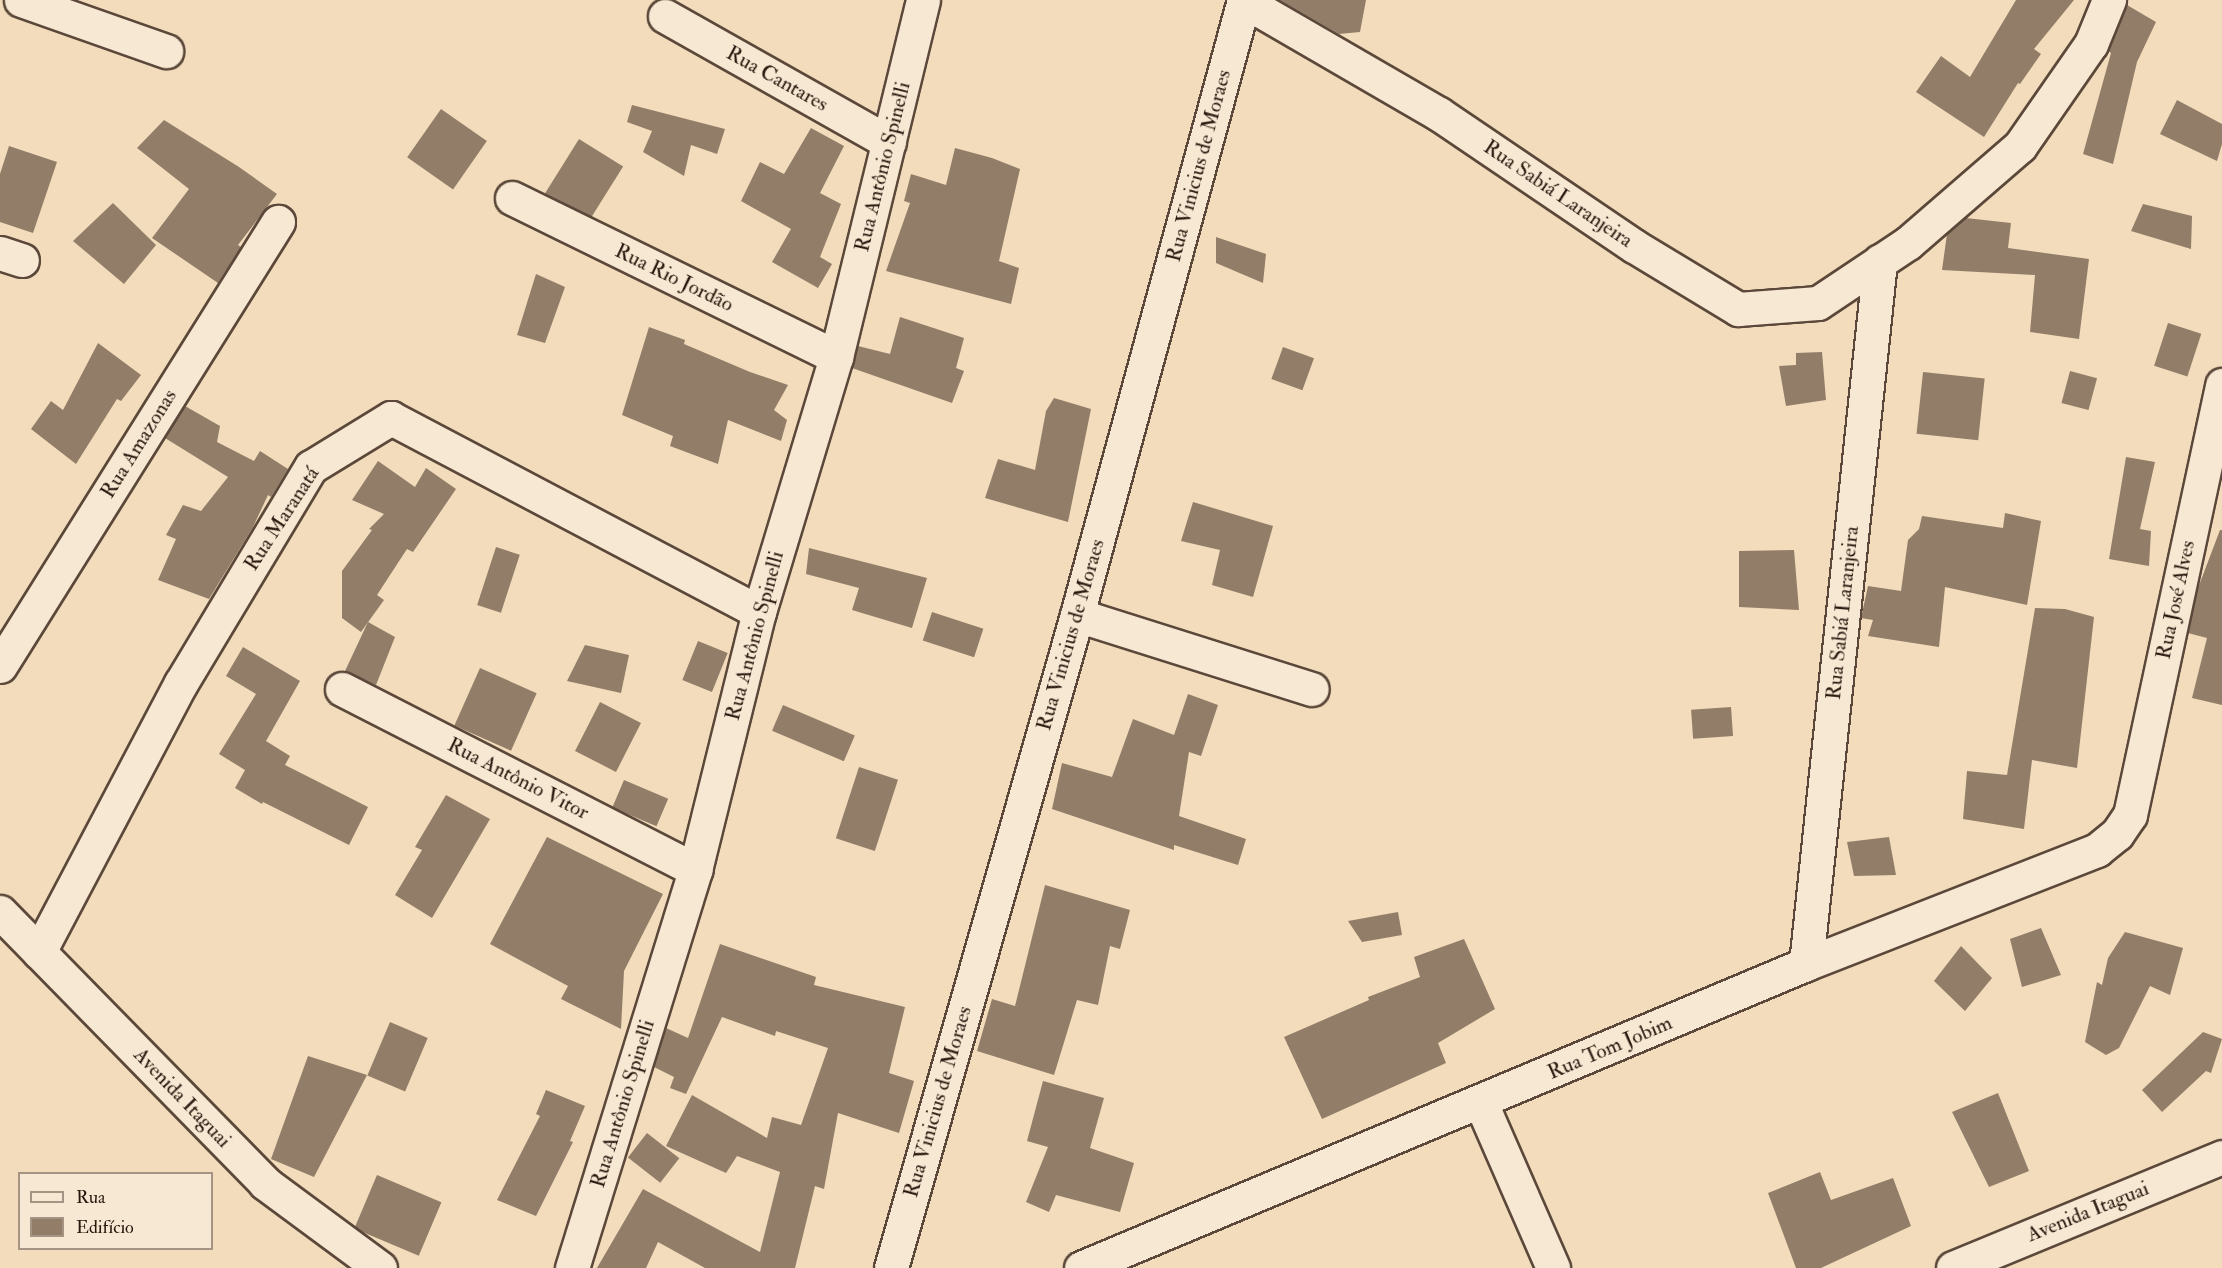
<!DOCTYPE html>
<meta charset="utf-8">
<style>
body{margin:0}
#map{position:relative;width:2222px;height:1268px;overflow:hidden;background:#f2dcbc;font-family:"IM FELL Double Pica",serif}
div>[style]{position:absolute}
.building>*{inset:0;background:#927d68;transform-origin:0 0}
.roads{filter:drop-shadow(2px 0 #5b483a) drop-shadow(-2px 0 #5b483a) drop-shadow(0 2px #5b483a) drop-shadow(0 -2px #5b483a)}
.street>*{height:33px;margin:-16.5px;padding:0 16.5px;transform-origin:16.5px;border-radius:16.5px;background:#f7e8d3}
span{translate:-50% -50%;white-space:nowrap;text-align:center;line-height:1.15;-webkit-text-stroke:4.5px #f7e8d3;paint-order:stroke}
.street-label{font-size:21px;color:#29170e}
.legend{position:absolute;left:18px;top:1172px;width:195px;height:78px;box-sizing:border-box;background:#f7e8d3;border:2px solid #a59484;margin:0;padding:8px 10px;list-style:none;font-size:18px;color:#29170e}
.legend li{display:flex;align-items:center;gap:12px;height:30px}
.legend b{width:30px;border:2px solid #a59484}
</style>
<div id="map">
<div class="building">
<i style="clip-path:polygon(1280px 0,1366px 0,1360px 32px,1339px 34px)"></i>
<i style="clip-path:polygon(2016px 0,2074px 0,2034px 49px,2041px 54px,2020px 84px,2018px 83px,1984px 137px,1916px 92px,1941px 56px,1970px 77px)"></i>
<i style="clip-path:polygon(2127px 5px,2156px 22px,2137px 62px,2113px 164px,2083px 154px,2111px 53px,2108px 51px)"></i>
<i style="clip-path:polygon(2177px 100px,2222px 124px,2222px 144px,2217px 161px,2160px 134px)"></i>
<i style="clip-path:polygon(632px 105px,725px 129px,717px 154px,691px 145px,684px 176px,643px 152px,652px 131px,627px 122px)"></i>
<i style="left:441px;top:109px;width:56px;height:59px;rotate:35deg"></i>
<i style="clip-path:polygon(164px 120px,239px 167px,277px 194px,238px 245px,241px 247px,218px 283px,152px 238px,189px 189px,137px 148px)"></i>
<i style="clip-path:polygon(811px 128px,844px 146px,820px 193px,841px 204px,820px 257px,832px 264px,818px 288px,772px 262px,791px 229px,741px 201px,760px 162px,784px 174px)"></i>
<i style="left:579px;top:139px;width:52px;height:64px;rotate:32deg"></i>
<i style="clip-path:polygon(9px 146px,57px 162px,33px 233px,0 222px,0 174px)"></i>
<i style="clip-path:polygon(955px 148px,992px 158px,1020px 169px,999px 261px,1019px 268px,1011px 304px,886px 271px,910px 203px,904px 201px,911px 174px,946px 185px)"></i>
<i style="clip-path:polygon(113px 203px,156px 245px,124px 284px,73px 241px)"></i>
<i style="clip-path:polygon(2143px 204px,2192px 216px,2191px 249px,2131px 231px)"></i>
<i style="clip-path:polygon(1966px 218px,2011px 223px,2008px 248px,2089px 259px,2079px 339px,2030px 332px,2035px 275px,1942px 270px,1947px 234px)"></i>
<i style="clip-path:polygon(1216px 237px,1266px 254px,1263px 283px,1216px 263px)"></i>
<i style="clip-path:polygon(536px 274px,565px 287px,545px 343px,517px 335px)"></i>
<i style="clip-path:polygon(900px 317px,964px 338px,956px 368px,964px 371px,952px 403px,852px 368px,858px 346px,890px 354px)"></i>
<i style="left:2168px;top:323px;width:35px;height:45px;rotate:18deg"></i>
<i style="clip-path:polygon(649px 327px,685px 340px,684px 344px,750px 372px,788px 385px,774px 410px,787px 420px,781px 441px,728px 420px,718px 464px,670px 446px,673px 436px,622px 415px)"></i>
<i style="clip-path:polygon(98px 343px,141px 375px,121px 401px,117px 399px,76px 464px,31px 429px,51px 401px,63px 410px)"></i>
<i style="left:1283px;top:347px;width:33px;height:34px;rotate:20deg"></i>
<i style="clip-path:polygon(1822px 352px,1826px 400px,1786px 406px,1779px 366px,1796px 365px,1796px 353px)"></i>
<i style="left:2070px;top:371px;width:28px;height:33px;rotate:15deg"></i>
<i style="left:1923px;top:372px;width:62px;height:62px;rotate:6deg"></i>
<i style="clip-path:polygon(1054px 398px,1091px 409px,1068px 522px,985px 498px,998px 459px,1035px 470px,1046px 411px)"></i>
<i style="clip-path:polygon(185px 406px,220px 426px,217px 442px,254px 461px,260px 451px,288px 469px,271px 497px,268px 495px,253px 527px,209px 599px,158px 580px,176px 539px,166px 535px,183px 505px,201px 511px,228px 477px,165px 438px)"></i>
<i style="clip-path:polygon(2126px 457px,2155px 462px,2140px 529px,2151px 531px,2149px 566px,2109px 559px)"></i>
<i style="clip-path:polygon(378px 461px,415px 487px,426px 468px,456px 489px,413px 552px,407px 549px,377px 595px,384px 600px,361px 632px,342px 618px,342px 571px,372px 530px,369px 529px,384px 514px,352px 500px)"></i>
<i style="clip-path:polygon(1193px 502px,1273px 526px,1253px 597px,1212px 585px,1220px 550px,1181px 541px)"></i>
<i style="clip-path:polygon(2005px 513px,2041px 521px,2027px 605px,1945px 587px,1939px 647px,1868px 636px,1873px 620px,1861px 618px,1868px 586px,1901px 591px,1908px 540px,1919px 529px,1922px 516px,2003px 528px)"></i>
<i style="clip-path:polygon(2220px 530px,2222px 530px,2222px 705px,2192px 698px,2207px 638px,2188px 633px,2198px 588px)"></i>
<i style="left:496px;top:547px;width:25px;height:61px;rotate:18deg"></i>
<i style="clip-path:polygon(809px 548px,927px 578px,912px 628px,852px 610px,859px 588px,806px 574px)"></i>
<i style="clip-path:polygon(1794px 550px,1799px 610px,1739px 607px,1739px 551px)"></i>
<i style="clip-path:polygon(2035px 608px,2065px 609px,2094px 617px,2077px 768px,2032px 760px,2024px 829px,1963px 819px,1967px 771px,2007px 775px)"></i>
<i style="left:932px;top:612px;width:54px;height:30px;rotate:18deg"></i>
<i style="clip-path:polygon(368px 622px,395px 637px,376px 685px,345px 671px)"></i>
<i style="left:698px;top:641px;width:32px;height:42px;rotate:22deg"></i>
<i style="clip-path:polygon(585px 645px,629px 655px,621px 693px,567px 681px)"></i>
<i style="clip-path:polygon(243px 647px,300px 681px,266px 741px,290px 756px,285px 765px,368px 807px,349px 845px,263px 802px,262px 804px,235px 788px,245px 770px,219px 754px,256px 694px,226px 676px)"></i>
<i style="left:480px;top:668px;width:62px;height:63px;rotate:24deg"></i>
<i style="clip-path:polygon(1188px 694px,1218px 705px,1201px 756px,1189px 752px,1179px 816px,1246px 839px,1238px 865px,1174px 845px,1174px 850px,1052px 809px,1062px 763px,1112px 777px,1133px 719px,1174px 735px)"></i>
<i style="left:600px;top:702px;width:46px;height:55px;rotate:27deg"></i>
<i style="left:783px;top:705px;width:78px;height:28px;rotate:23deg"></i>
<i style="left:1731px;top:707px;width:29px;height:40px;rotate:86deg"></i>
<i style="left:859px;top:767px;width:41px;height:75px;rotate:18deg"></i>
<i style="left:624px;top:780px;width:48px;height:30px;rotate:23deg"></i>
<i style="clip-path:polygon(446px 795px,490px 819px,432px 918px,395px 895px,422px 850px,415px 847px)"></i>
<i style="clip-path:polygon(547px 837px,663px 894px,624px 971px,621px 1029px,561px 999px,568px 986px,490px 944px)"></i>
<i style="clip-path:polygon(1889px 837px,1896px 875px,1854px 876px,1847px 842px)"></i>
<i style="clip-path:polygon(1045px 885px,1130px 910px,1120px 949px,1110px 946px,1098px 1005px,1077px 1000px,1054px 1075px,977px 1051px,992px 999px,1015px 1006px)"></i>
<i style="clip-path:polygon(1398px 912px,1402px 935px,1362px 942px,1348px 921px)"></i>
<i style="clip-path:polygon(2041px 928px,2061px 975px,2022px 987px,2010px 939px)"></i>
<i style="clip-path:polygon(2125px 932px,2183px 948px,2170px 995px,2150px 986px,2119px 1048px,2106px 1055px,2085px 1042px,2097px 982px,2102px 985px,2108px 958px)"></i>
<i style="clip-path:polygon(1464px 939px,1495px 1009px,1438px 1043px,1446px 1063px,1322px 1119px,1284px 1037px,1369px 1000px,1368px 997px,1420px 977px,1414px 957px)"></i>
<i style="clip-path:polygon(720px 944px,816px 977px,814px 985px,905px 1007px,889px 1073px,914px 1081px,899px 1133px,838px 1113px,824px 1189px,815px 1186px,795px 1268px,705px 1268px,658px 1242px,646px 1268px,597px 1268px,643px 1189px,760px 1252px,780px 1172px,737px 1156px,726px 1173px,666px 1146px,692px 1095px,767px 1138px,772px 1117px,801px 1125px,828px 1048px,776px 1031px,775px 1036px,722px 1017px,686px 1094px,670px 1088px,674px 1077px,654px 1067px,666px 1028px,688px 1038px)"></i>
<i style="clip-path:polygon(1961px 946px,1992px 978px,1965px 1011px,1934px 981px)"></i>
<i style="left:390px;top:1022px;width:41px;height:58px;rotate:23deg"></i>
<i style="clip-path:polygon(2203px 1032px,2222px 1039px,2211px 1073px,2206px 1071px,2162px 1112px,2142px 1090px)"></i>
<i style="clip-path:polygon(308px 1056px,367px 1075px,314px 1177px,271px 1159px)"></i>
<i style="clip-path:polygon(1043px 1081px,1104px 1098px,1090px 1148px,1134px 1163px,1120px 1212px,1056px 1195px,1049px 1212px,1026px 1202px,1048px 1147px,1027px 1141px)"></i>
<i style="clip-path:polygon(546px 1090px,585px 1106px,570px 1141px,573px 1142px,536px 1216px,497px 1200px,540px 1116px,536px 1114px)"></i>
<i style="clip-path:polygon(1998px 1093px,2029px 1171px,1989px 1187px,1952px 1112px)"></i>
<i style="left:647px;top:1133px;width:41px;height:31px;rotate:38deg"></i>
<i style="clip-path:polygon(1820px 1172px,1831px 1200px,1893px 1178px,1911px 1226px,1821px 1268px,1796px 1268px,1768px 1193px)"></i>
<i style="left:377px;top:1175px;width:70px;height:58px;rotate:23deg"></i>
</div>
<div class="roads">
<div class="street">
<i style="left:21px;top:0;width:154px;rotate:19.4deg"></i>
<i style="left:1244px;top:1px;width:225px;rotate:30.1deg"></i>
<i style="left:1439px;top:114px;width:235px;rotate:34.1deg"></i>
<i style="left:1634px;top:246px;width:122px;rotate:31.2deg"></i>
<i style="left:1738px;top:309px;width:80px;rotate:-4.3deg"></i>
<i style="left:1818px;top:303px;width:108px;rotate:-33.7deg"></i>
<i style="left:1908px;top:243px;width:148px;rotate:-40.9deg"></i>
<i style="left:2020px;top:146px;width:124px;rotate:-55.2deg"></i>
<i style="left:2091px;top:44px;width:48px;rotate:-67.8deg"></i>
<i style="left:665px;top:16px;width:257px;rotate:29.4deg"></i>
<i style="left:512px;top:198px;width:361px;rotate:26.1deg"></i>
<i style="left:0;top:253px;width:23px;rotate:18deg"></i>
<i style="left:1077px;top:615px;width:246px;rotate:17.5deg"></i>
<i style="left:0;top:666px;width:524px;rotate:-57.95deg"></i>
<i style="left:342px;top:689px;width:397px;rotate:27.1deg"></i>
<i style="left:0;top:912px;width:379px;rotate:45.6deg"></i>
<i style="left:265px;top:1183px;width:143px;rotate:36.5deg"></i>
<i style="left:39px;top:952px;width:304px;rotate:-62.2deg"></i>
<i style="left:181px;top:683px;width:252px;rotate:-59deg"></i>
<i style="left:311px;top:467px;width:94px;rotate:-31.5deg"></i>
<i style="left:391px;top:418px;width:416px;rotate:27.8deg"></i>
<i style="left:1806px;top:964px;width:707px;rotate:-83.99deg"></i>
<i style="left:1481px;top:1103px;width:180px;rotate:66.4deg"></i>
<i style="left:572px;top:1268px;width:417px;rotate:-72.8deg"></i>
<i style="left:695px;top:870px;width:266px;rotate:-76.1deg"></i>
<i style="left:759px;top:612px;width:266px;rotate:-73.2deg"></i>
<i style="left:836px;top:357px;width:367px;rotate:-76.3deg"></i>
<i style="left:891px;top:1268px;width:679px;rotate:-74.1deg"></i>
<i style="left:1077px;top:615px;width:637px;rotate:-74.81deg"></i>
<i style="left:1081px;top:1268px;width:786px;rotate:-22.75deg"></i>
<i style="left:1806px;top:964px;width:313px;rotate:-21.4deg"></i>
<i style="left:2097px;top:850px;width:26px;rotate:-39deg"></i>
<i style="left:2117px;top:834px;width:23px;rotate:-56deg"></i>
<i style="left:2130px;top:815px;width:440px;rotate:-77.9deg"></i>
<i style="left:1953px;top:1268px;width:291px;rotate:-22.4deg"></i>
</div>
</div>
<div class="street-label">
<span style="left:777px;top:79px;rotate:29deg">Rua Cantares</span>
<span style="left:1199px;top:166px;rotate:-75deg">Rua Vinicius de Moraes</span>
<span style="left:883px;top:167px;rotate:-76deg">Rua Antônio Spinelli</span>
<span style="left:1558px;top:194px;rotate:34deg">Rua Sabiá Laranjeira</span>
<span style="left:674px;top:278px;rotate:26deg">Rua Rio Jordão</span>
<span style="left:139px;top:444px;rotate:-58deg">Rua Amazonas</span>
<span style="left:282px;top:519px;rotate:-57deg">Rua Maranatá</span>
<span style="left:2176px;top:600px;rotate:-78deg">Rua José Alves</span>
<span style="left:1843px;top:613px;rotate:-84deg">Rua Sabiá Laranjeira</span>
<span style="left:1071px;top:635px;rotate:-74deg">Rua Vinicius de Moraes</span>
<span style="left:755px;top:636px;rotate:-75deg">Rua Antônio Spinelli</span>
<span style="left:518px;top:779px;rotate:27deg">Rua Antônio Vitor</span>
<span style="left:1610px;top:1048px;rotate:-23deg">Rua Tom Jobim</span>
<span style="left:182px;top:1098px;rotate:46deg">Avenida Itaguai</span>
<span style="left:938px;top:1102px;rotate:-74deg">Rua Vinicius de Moraes</span>
<span style="left:623px;top:1104px;rotate:-73deg">Rua Antônio Spinelli</span>
<span style="left:2088px;top:1212px;rotate:-22deg">Avenida Itaguai</span>
</div>
<ul class="legend">
<li><b style="height:8px;background:#f7e8d3"></b>Rua</li>
<li><b style="height:16px;background:#927d68"></b>Edifício</li>
</ul>
</div>
